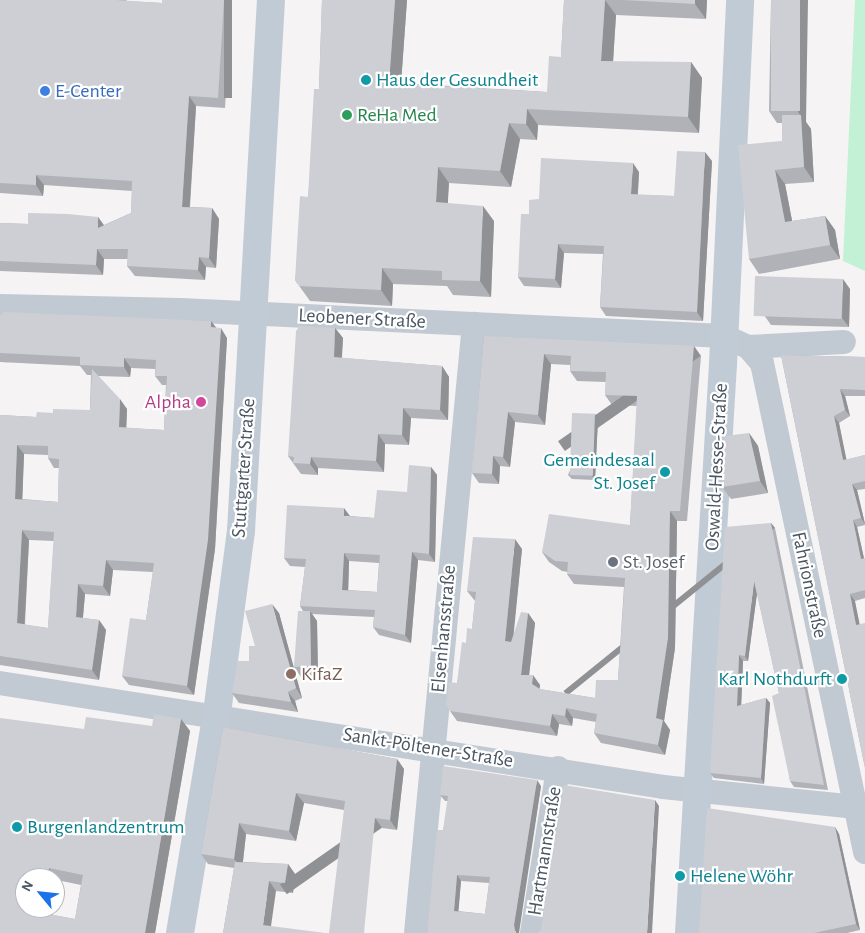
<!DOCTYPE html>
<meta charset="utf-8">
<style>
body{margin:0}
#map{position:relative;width:865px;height:933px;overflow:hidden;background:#f5f3f3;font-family:"Alegreya Sans",sans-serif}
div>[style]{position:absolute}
.green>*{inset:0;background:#c3f1d5}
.street>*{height:24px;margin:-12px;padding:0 12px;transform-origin:12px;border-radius:12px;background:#c1cad2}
.secondary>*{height:28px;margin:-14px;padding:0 14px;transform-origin:14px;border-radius:14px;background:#c1cbd6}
.wall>*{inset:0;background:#b0b2b7}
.shaded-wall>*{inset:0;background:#909195;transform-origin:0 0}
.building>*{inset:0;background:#cdcfd5;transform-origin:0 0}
.dots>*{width:14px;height:14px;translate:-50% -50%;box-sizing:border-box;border:2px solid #fff;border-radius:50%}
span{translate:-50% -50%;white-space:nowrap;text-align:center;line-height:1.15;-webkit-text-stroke:4.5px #fff;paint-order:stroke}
.culture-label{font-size:20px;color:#0d838f}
.left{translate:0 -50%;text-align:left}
.right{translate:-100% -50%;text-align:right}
.shop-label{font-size:20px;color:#366cbe}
.leisure-label{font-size:20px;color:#27864d}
.street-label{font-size:20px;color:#4a5661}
.hotel-label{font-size:20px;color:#b23c85}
.worship-label{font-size:20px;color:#5b616d}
.education-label{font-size:20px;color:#785e54}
.north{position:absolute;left:15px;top:868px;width:50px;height:50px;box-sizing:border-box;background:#fff;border:1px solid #b7bbc0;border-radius:50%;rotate:298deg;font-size:14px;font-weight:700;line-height:20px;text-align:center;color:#4a5661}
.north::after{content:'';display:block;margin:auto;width:18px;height:22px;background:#1a73e8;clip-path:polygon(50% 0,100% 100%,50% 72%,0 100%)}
</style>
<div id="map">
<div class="green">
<i style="clip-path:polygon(855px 0,865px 0,865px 271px,843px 261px)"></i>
</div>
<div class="street">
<i style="left:0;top:306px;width:180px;rotate:1.3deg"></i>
<i style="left:180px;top:310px;width:545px;rotate:2.74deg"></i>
<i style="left:724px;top:336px;width:26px;rotate:25deg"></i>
<i style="left:748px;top:347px;width:21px;rotate:49deg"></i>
<i style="left:762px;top:363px;width:500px;rotate:78.1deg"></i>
<i style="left:748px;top:347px;width:96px;rotate:-3deg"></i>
<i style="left:0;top:683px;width:671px;rotate:8.91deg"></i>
<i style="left:663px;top:787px;width:194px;rotate:5.9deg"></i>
<i style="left:416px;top:933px;width:612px;rotate:-84.56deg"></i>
<i style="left:532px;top:933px;width:167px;rotate:-81deg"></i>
</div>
<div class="secondary">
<i style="left:180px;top:933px;width:223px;rotate:-80.5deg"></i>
<i style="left:217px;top:713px;width:184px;rotate:-82.5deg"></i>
<i style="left:241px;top:531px;width:532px;rotate:-86.77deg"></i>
<i style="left:689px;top:933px;width:570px;rotate:-86.58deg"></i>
<i style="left:723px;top:364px;width:364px;rotate:-87.3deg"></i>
</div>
<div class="wall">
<i style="clip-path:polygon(0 0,127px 0,126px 1px,162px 3px,162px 0,232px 0,225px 108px,196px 106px,190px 207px,212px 208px,219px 219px,216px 268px,206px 267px,205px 280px,135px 276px,127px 266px,128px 259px,104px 259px,103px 275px,0 271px,0 223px,28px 224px,98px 217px,104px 225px,131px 213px,132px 191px,44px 185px,43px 196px,0 193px)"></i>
<i style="clip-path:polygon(322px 0,407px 0,401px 83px,547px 92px,561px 57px,564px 0,707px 0,706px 19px,616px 15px,613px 62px,691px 62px,702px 78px,699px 133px,538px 125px,537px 140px,520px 139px,511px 187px,449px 183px,447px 203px,494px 221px,491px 297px,453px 295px,447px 286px,393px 284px,392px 306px,310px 301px,295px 280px,308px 197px,319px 89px)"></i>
<i style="clip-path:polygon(771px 0,806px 122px,811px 129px,814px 182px,785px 184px,792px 221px,825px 216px,835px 230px,840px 259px,759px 274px,749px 259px,782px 141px,782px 123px,777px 123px,769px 111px)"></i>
<i style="clip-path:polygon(712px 161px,703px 321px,606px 316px,600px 307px,603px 254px,564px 253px,561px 288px,524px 286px,518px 277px,529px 214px,539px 199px,639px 172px,638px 195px,674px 196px)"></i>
<i style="clip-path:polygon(850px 289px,849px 327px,771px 325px,764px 315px)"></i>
<i style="clip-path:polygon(evenodd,0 316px,211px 321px,216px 328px,227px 338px,215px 549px,194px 695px,129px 685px,122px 676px,146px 620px,153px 572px,113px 570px,110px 596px,85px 594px,83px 618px,99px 620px,106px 630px,99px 680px,0 665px,0 415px,36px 417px,53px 413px,90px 410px,91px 375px,87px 375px,80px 366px,0 362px,0 316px,131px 368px,155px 369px,155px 376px,162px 385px,166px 385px,164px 430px,126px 428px,127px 409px,98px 376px,130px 377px,131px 368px,0 316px,24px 454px,48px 455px,48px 458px,54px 468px,59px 468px,58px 502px,22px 499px,24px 454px,0 316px,29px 540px,54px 541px,48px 628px,25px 625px,29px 540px)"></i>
<i style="clip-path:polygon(335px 328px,343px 338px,342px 358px,442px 366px,449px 377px,448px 420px,411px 418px,409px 445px,385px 444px,384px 472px,318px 468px,318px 475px,301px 474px,288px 456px)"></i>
<i style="clip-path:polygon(484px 336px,701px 356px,687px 521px,677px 521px,675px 648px,664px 721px,670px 730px,665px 755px,601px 743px,594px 733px,596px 722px,573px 718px,572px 726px,559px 724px,557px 736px,457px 721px,450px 711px,457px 683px,466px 643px,472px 629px,475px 601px,467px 591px,522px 549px,513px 635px,528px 613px,535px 623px,529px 675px,540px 685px,539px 689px,595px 698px,618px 680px,624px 587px,574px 584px,567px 574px,568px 572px,562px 571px,549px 562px,542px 552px,630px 525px,637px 406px,612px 405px,605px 395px,606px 382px,577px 381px,570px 371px,570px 365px,551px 364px,545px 425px,515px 422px,510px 467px,500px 466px,499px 484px,479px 483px,472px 473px)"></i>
<i style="clip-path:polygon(781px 355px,865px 357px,865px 396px,845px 396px,850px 416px,839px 423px,846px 460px,865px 455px,865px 489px,857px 490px,865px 524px,865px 525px,857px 527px,864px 558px,865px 558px,865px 598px,855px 601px,865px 768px)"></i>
<i style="clip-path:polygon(595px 414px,598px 419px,595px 480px,572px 479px,568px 475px)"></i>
<i style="clip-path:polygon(749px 433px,758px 446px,768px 493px,731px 499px,722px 487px)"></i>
<i style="clip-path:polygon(evenodd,431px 467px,437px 475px,435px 562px,418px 560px,411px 643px,379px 635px,373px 627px,374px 617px,312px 614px,317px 621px,318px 676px,301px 677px,294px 667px,303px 611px,300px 606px,305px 567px,290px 566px,284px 558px,350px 516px,374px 518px,407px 492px,431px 467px,349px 561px,379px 563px,377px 592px,348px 590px,349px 561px)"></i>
<i style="clip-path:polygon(771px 523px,775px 528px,828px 790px,794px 787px,790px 781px,779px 693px,757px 593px,748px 661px,743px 661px,741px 705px,766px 698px,770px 703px,764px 784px,714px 778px,710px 773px)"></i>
<i style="clip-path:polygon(279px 613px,302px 698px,295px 701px,298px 712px,239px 703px,232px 693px,249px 661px,255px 646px)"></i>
<i style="clip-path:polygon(evenodd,181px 719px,190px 731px,155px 933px,0 933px,84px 729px,152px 726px,181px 719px,57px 880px,81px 885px,75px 919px,53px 915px,57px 880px)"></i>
<i style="clip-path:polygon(223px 727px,397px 759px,404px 769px,397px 830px,382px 828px,344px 810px,304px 803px,296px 841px,246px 834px,243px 862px,288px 864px,295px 874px,293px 893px,276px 891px,223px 933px,234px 868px,208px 864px,201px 854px)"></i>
<i style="clip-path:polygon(evenodd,541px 786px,518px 931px,427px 933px,448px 801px,445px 801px,440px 795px,541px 786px,461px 881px,489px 883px,485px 914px,458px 911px,461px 881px)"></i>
<i style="clip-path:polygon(835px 827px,839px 834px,860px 930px,847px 933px,699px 933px)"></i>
</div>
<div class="shaded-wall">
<i style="left:224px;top:0;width:8px;height:98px"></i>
<i style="clip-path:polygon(395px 0,407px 0,400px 98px,389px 83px)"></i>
<i style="clip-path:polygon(605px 0,616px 15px,612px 77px,601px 61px)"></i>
<i style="clip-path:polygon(695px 0,707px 0,706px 19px,695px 4px)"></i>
<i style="clip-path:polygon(800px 0,808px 0,806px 122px,811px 129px,814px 182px,804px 167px,801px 116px,798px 112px)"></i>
<i style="clip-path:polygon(691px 62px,702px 78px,699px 133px,688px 117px)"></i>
<i style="clip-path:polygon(189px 96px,196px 106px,189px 217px,182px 207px)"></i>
<i style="clip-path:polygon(527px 109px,538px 125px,537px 140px,526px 124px)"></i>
<i style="clip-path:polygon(509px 123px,520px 139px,511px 187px,500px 171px)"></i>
<i style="clip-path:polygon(705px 152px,712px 161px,703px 321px,697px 312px)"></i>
<i style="clip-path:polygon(633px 163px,639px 172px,637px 203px,631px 194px)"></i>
<i style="clip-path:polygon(438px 167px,449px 183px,447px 218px,436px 202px)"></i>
<i style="clip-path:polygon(775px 170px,785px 184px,795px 236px,785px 222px)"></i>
<i style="clip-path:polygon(36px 175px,44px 185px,43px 196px,36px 185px)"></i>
<i style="clip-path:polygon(483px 206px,494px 221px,491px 297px,480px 281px)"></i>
<i style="clip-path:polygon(212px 208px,219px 219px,216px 268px,209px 258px)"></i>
<i style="clip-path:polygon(825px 216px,835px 230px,840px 259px,830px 245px)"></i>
<i style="clip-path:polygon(98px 217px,105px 227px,98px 228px)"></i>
<i style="clip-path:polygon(558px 244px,564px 253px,561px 288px,555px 279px)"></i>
<i style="clip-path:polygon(97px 249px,104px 259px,103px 275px,96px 265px)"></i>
<i style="clip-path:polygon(199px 257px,206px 267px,205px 280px,198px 270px)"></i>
<i style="clip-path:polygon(382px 268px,393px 284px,392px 306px,381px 290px)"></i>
<i style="clip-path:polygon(843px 279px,850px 289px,849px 327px,842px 318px)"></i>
<i style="clip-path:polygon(211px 321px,218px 330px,211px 327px)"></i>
<i style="clip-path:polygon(221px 328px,227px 338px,215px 549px,194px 695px,187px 686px)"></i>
<i style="clip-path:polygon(335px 328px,343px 338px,341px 368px,334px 357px)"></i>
<i style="left:694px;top:346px;width:12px;height:166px;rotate:55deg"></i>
<i style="clip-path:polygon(544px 354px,551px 364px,545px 425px,538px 415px)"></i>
<i style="clip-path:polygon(124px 358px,131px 368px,130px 377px,124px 367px)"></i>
<i style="clip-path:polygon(442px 366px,449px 377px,448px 420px,440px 410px)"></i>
<i style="clip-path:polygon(840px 389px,845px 396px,850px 416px,845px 410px)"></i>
<i style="clip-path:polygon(120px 399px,127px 409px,126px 437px,119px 427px)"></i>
<i style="clip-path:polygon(403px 408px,411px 418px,409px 445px,402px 435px)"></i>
<i style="clip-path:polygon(508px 412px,515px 422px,510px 467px,503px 457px)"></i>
<i style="clip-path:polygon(595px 414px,598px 419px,595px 480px,592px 476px)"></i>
<i style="clip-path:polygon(834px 416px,839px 423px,848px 467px,843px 460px)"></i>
<i style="clip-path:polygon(749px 433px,758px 446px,768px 493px,760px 481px)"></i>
<i style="clip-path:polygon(378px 434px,385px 444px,384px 472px,376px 461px)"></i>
<i style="clip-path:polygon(17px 445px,24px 454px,22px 509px,15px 499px)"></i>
<i style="clip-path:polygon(493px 456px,500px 466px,499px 484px,492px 474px)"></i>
<i style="clip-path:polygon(311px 457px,318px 468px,318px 475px,310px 464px)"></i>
<i style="clip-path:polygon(431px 467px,437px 475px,435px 562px,429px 554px)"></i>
<i style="clip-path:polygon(852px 484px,857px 490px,865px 524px,861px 518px)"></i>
<i style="clip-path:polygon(344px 508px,350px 516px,344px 516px)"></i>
<i style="clip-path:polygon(670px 511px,677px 521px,675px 648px,664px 721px,670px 730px,665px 755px,658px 745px,656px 718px)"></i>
<i style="clip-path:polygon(853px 520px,857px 527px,865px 563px,861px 559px)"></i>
<i style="left:771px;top:523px;width:6px;height:267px;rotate:51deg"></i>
<i style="clip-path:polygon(22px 530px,29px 540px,24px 633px,17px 623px)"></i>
<i style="clip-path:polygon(515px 539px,522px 549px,512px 651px,505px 641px)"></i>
<i style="clip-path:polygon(412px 552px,418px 560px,411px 643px,405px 635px)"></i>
<i style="clip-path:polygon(344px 553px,349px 561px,348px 598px,342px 590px)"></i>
<i style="clip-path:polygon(106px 560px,113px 570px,110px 596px,103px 586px)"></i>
<i style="clip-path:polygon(754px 581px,758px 586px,748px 661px,745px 656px)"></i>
<i style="clip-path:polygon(78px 584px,85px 594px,82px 627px,76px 617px)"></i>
<i style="clip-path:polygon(850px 594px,855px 601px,861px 631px,856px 625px)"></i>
<i style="clip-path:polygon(272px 604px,279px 613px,302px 698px,296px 688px)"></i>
<i style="clip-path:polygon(310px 611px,317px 621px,318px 676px,311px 666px)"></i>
<i style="clip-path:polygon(528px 613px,535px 623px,528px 685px,521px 675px)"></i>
<i style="clip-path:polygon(99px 620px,106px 630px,99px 680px,92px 670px)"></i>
<i style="clip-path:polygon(739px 655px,743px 661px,741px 711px,737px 706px)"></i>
<i style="clip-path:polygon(533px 675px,540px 685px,539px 694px,532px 684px)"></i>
<i style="clip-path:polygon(288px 692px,295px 701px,298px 712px,291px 702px)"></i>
<i style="clip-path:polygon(766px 698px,770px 703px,764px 784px,761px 778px)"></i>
<i style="clip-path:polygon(566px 708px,573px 718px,572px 726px,565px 716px)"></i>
<i style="clip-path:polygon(552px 714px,559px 724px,557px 736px,550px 726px)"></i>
<i style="clip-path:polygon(181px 719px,190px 731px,155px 933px,145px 933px)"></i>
<i style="clip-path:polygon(397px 759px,404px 769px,397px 830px,390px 820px)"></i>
<i style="clip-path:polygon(537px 780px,541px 786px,519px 933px,516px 933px,514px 925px)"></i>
<i style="clip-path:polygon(296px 793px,304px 803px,296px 841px,289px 831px)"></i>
<i style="clip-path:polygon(655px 800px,659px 806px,652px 933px,647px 933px)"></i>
<i style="left:375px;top:818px;width:12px;height:116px;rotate:55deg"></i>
<i style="clip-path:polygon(239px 823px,246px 834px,242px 869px,234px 859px)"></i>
<i style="clip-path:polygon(835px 827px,839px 834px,860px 930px,856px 924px)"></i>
<i style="clip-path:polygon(288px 864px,295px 874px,293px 893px,285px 883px)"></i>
<i style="clip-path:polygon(49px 868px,57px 880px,55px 896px,55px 878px,48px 878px)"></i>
<i style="clip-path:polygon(457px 875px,461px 881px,458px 917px,454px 911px)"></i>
<i style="clip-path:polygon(269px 881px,276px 891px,270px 933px,263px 925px)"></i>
<i style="clip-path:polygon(44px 908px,53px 908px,51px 925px,43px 913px)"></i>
</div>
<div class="building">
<i style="clip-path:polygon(0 0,116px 0,162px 3px,162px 0,224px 0,218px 98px,189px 96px,182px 207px,212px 208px,209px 258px,199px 257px,198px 270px,127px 266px,128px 249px,97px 249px,96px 265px,0 261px,0 223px,28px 224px,28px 213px,68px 214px,98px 217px,98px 228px,131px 213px,132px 181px,36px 175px,36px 185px,0 183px)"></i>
<i style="clip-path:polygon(322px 0,395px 0,389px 83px,547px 92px,549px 56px,561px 57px,564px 0,605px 0,601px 61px,691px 62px,688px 117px,527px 109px,526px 124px,509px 123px,500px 171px,438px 167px,436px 202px,483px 206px,480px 281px,442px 280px,442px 271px,382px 268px,381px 290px,299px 286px,295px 280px,300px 196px,308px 197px,314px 89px,319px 89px)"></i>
<i style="clip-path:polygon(623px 0,695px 0,695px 4px)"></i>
<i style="left:771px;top:0;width:29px;height:111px"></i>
<i style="clip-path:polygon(782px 115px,801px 115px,804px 167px,775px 170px,785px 222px,825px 216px,830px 245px,749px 259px,738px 145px,782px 141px)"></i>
<i style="clip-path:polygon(677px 151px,705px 152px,697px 312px,600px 307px,604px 246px,558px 244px,555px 279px,518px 277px,521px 214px,529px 214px,529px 200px,539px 199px,541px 158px,633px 163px,631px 194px,674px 196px)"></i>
<i style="left:755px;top:276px;width:88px;height:40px;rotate:2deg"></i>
<i style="clip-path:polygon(evenodd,3px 312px,211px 321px,211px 327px,221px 328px,208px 540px,187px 686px,122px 676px,130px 618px,146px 620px,154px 563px,106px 560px,103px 586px,78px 584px,76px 617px,99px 620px,92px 670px,0 656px,0 415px,36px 417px,37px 412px,53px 413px,53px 409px,90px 410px,92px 369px,120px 399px,119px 427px,164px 430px,167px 376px,155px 376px,156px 360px,124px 358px,124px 367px,80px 365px,80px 357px,0 353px,0 316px,3px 312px,17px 445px,48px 446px,48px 458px,59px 459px,58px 502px,15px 499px,17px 445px,3px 312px,22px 530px,54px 532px,48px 628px,17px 623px,22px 530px)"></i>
<i style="clip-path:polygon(300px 326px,335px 328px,334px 357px,442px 366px,440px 410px,403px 408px,402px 435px,378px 434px,376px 461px,311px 457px,310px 464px,293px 463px,294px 457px,288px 456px,296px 331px)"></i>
<i style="clip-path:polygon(484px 336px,694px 346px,680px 511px,670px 511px,668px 638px,656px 718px,663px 720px,658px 745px,594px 733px,597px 714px,566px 708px,565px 716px,552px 714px,550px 726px,450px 711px,446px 705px,449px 682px,457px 683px,462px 642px,466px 643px,467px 628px,472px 629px,476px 592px,467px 591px,473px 537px,515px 539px,505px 641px,511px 642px,521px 612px,528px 613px,521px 675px,533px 675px,532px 684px,540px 689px,595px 698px,596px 680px,618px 680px,625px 578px,567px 574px,568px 562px,555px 561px,542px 552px,549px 514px,630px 525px,637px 396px,605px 395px,606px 372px,570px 371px,571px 356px,544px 354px,538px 415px,508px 412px,503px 457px,493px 456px,492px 474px,472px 473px)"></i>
<i style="clip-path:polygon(781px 355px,865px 357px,865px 390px,840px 389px,845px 410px,834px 416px,843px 460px,865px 455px,865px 481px,852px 484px,861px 518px,853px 520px,861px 559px,865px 558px,865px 590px,850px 594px,856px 625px,865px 623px,865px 768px)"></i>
<i style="left:572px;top:413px;width:23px;height:62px;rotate:2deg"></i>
<i style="clip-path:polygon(749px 433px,760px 481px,722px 487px,725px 436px)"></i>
<i style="clip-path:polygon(evenodd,409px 465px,431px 467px,429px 554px,412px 552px,405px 635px,373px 627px,375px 610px,300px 606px,306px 559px,284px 558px,287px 505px,344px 508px,344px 516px,374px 518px,377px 490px,407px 492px,409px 465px,344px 553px,380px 555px,377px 592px,342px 590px,344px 553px)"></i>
<i style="clip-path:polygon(771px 523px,824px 785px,790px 781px,772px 696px,779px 693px,754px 581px,745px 656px,739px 655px,737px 706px,766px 698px,761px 778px,710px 773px,725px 527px)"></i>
<i style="clip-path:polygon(272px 604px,296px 688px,288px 692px,291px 702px,232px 693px,238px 661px,249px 661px,249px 646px,255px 646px,245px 611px)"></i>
<i style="clip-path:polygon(298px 611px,310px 611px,311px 666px,294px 667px)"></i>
<i style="clip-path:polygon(evenodd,154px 714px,181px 719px,145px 933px,0 933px,0 718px,84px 729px,86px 717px,152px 726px,154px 714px,49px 868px,83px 875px,75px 919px,43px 913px,44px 908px,25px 908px,25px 878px,48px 878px,49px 868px)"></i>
<i style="clip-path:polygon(223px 727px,397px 759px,390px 820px,375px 818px,364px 933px,329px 933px,345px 801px,296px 793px,289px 831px,239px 823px,234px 859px,201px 854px)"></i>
<i style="clip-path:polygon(evenodd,443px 766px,537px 780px,514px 925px,515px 932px,516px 933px,427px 933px,437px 830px,443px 830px,448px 796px,440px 795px,443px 766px,457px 875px,490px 877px,485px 914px,454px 911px,457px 875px)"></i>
<i style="clip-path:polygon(564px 785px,655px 800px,647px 933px,538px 933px,541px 929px)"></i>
<i style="clip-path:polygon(707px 808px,835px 827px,856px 924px,814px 933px,699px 933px)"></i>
<i style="clip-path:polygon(235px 862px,288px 864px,285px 883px,269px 881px,263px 925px,325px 933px,223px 933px)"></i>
</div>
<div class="dots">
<i style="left:366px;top:80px;background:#0f9aa8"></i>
<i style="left:45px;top:91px;background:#3f7fe0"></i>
<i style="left:347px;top:115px;background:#2e9e5b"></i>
<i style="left:201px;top:402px;background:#d1479c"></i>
<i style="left:665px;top:472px;background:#0f9aa8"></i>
<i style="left:613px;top:562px;background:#6b7280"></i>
<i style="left:291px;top:674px;background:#8d6e63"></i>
<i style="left:842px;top:679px;background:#0f9aa8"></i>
<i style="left:17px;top:827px;background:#0f9aa8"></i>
<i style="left:680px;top:876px;background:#0f9aa8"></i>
</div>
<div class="culture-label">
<span class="left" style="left:376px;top:80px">Haus der Gesundheit</span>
<span class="right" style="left:655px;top:472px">Gemeindesaal<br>St. Josef</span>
<span class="right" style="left:832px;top:679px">Karl Nothdurft</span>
<span class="left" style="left:27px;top:827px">Burgenlandzentrum</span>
<span class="left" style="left:690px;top:876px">Helene Wöhr</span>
</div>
<div class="shop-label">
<span class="left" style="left:55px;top:91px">E-Center</span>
</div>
<div class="leisure-label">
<span class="left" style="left:357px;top:115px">ReHa Med</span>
</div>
<div class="street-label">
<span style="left:362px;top:319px;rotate:3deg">Leobener Straße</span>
<span style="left:717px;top:467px;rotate:-87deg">Oswald-Hesse-Straße</span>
<span style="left:244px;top:468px;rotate:-86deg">Stuttgarter Straße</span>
<span style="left:809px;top:585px;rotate:78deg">Fahrionstraße</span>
<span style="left:444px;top:629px;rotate:-85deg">Elsenhansstraße</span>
<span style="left:428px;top:748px;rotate:9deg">Sankt-Pöltener-Straße</span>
<span style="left:545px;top:851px;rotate:-81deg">Hartmannstraße</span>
</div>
<div class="hotel-label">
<span class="right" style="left:191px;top:402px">Alpha</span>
</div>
<div class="worship-label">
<span class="left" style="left:623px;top:562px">St. Josef</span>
</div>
<div class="education-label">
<span class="left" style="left:301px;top:674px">KifaZ</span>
</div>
<div class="north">N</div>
</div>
